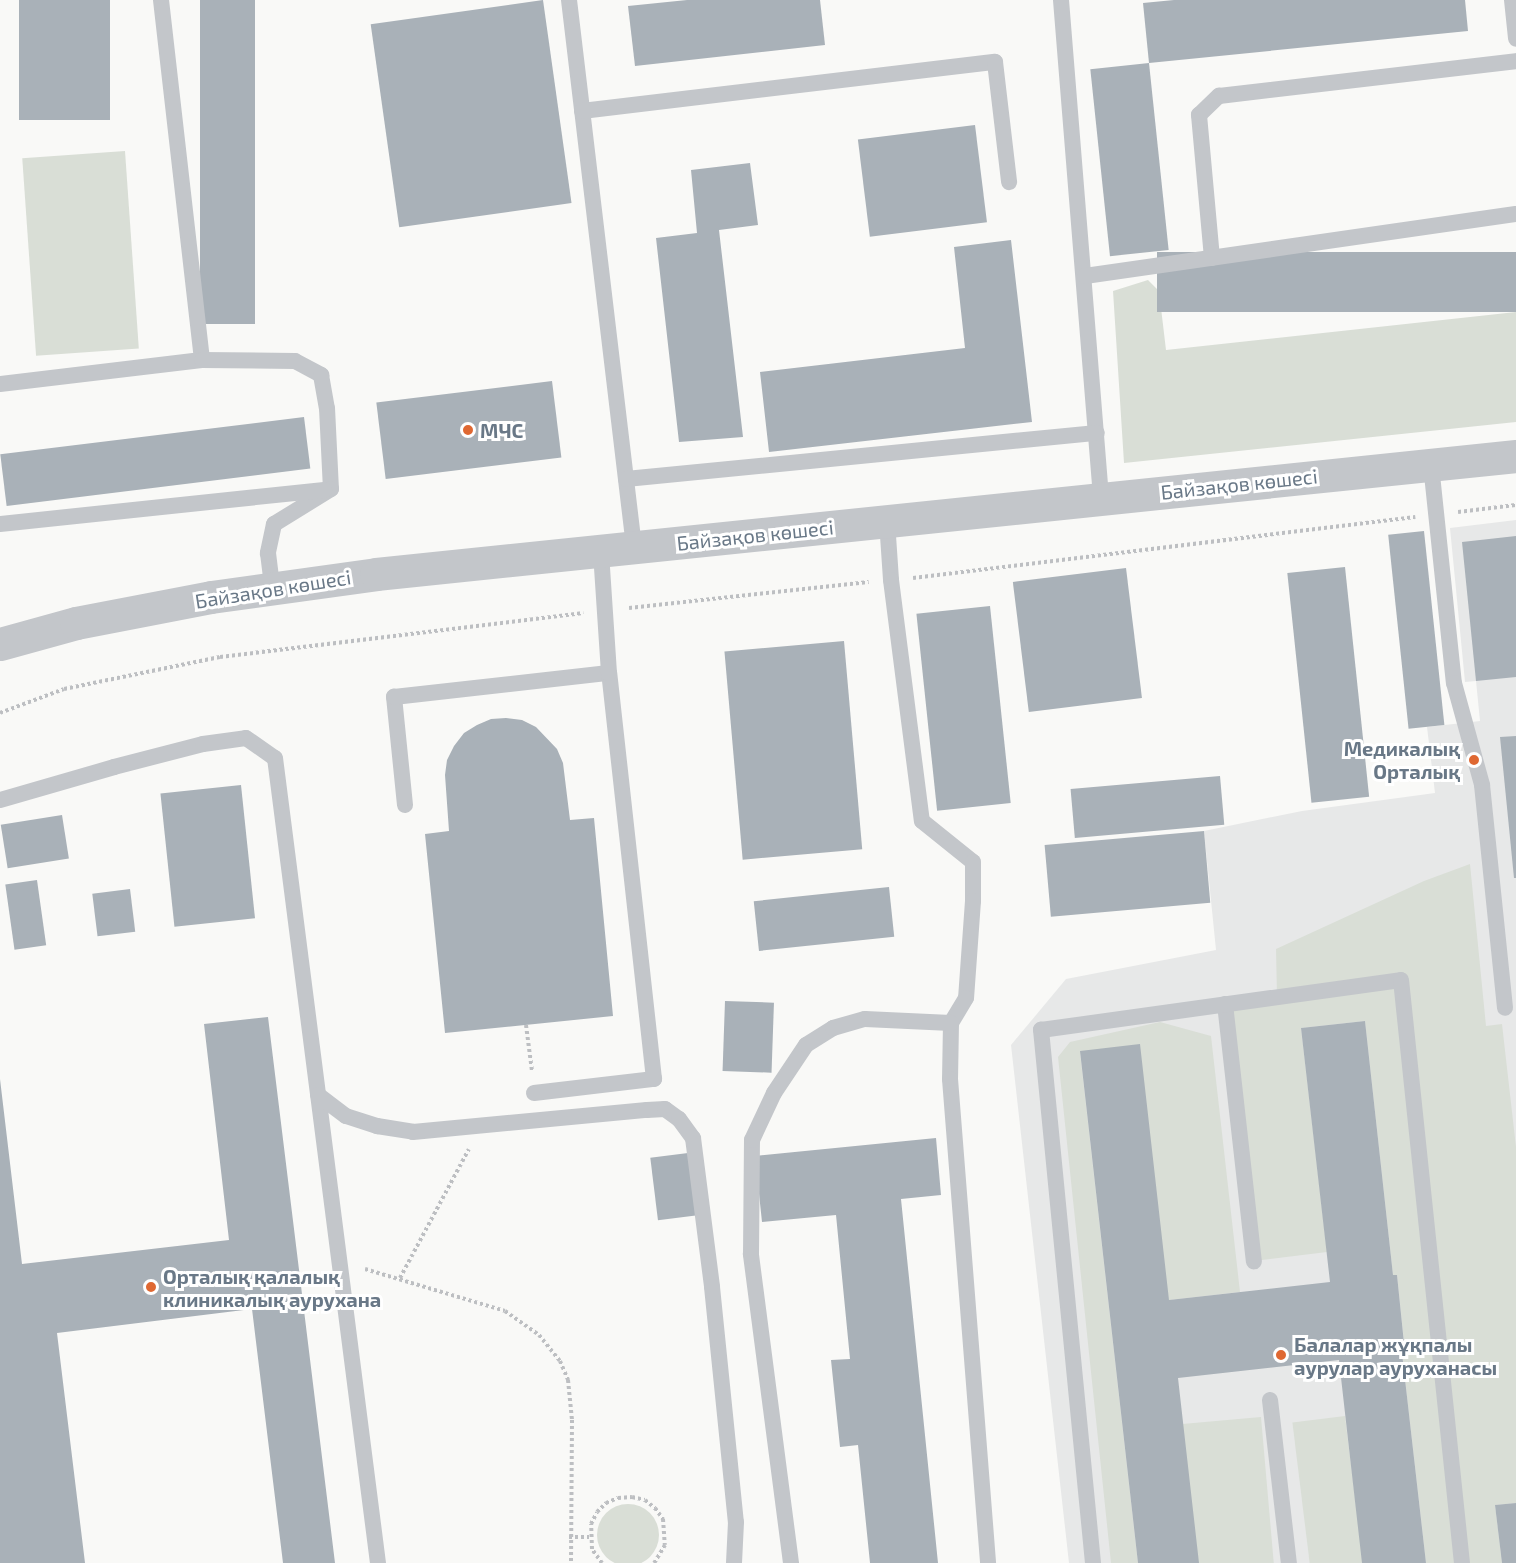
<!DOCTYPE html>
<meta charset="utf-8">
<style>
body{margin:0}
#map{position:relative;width:1516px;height:1563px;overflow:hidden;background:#f9f9f7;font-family:"Exo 2",sans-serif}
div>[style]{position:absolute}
.built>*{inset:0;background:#e7e8e8}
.green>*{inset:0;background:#d9ded6;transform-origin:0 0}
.round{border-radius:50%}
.building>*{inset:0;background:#a9b1b8;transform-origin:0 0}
.path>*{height:4px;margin-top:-2px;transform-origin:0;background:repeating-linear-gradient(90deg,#bdbfc2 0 3px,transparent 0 6px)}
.service>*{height:16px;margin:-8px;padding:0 8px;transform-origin:8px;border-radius:8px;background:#c3c6ca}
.tertiary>*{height:33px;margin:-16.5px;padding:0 16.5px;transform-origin:16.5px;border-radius:16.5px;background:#c3c6ca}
.dots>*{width:16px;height:16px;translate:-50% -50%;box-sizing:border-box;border:3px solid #fff;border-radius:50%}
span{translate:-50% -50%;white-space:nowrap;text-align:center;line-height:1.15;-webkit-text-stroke:6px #fff;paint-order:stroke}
.poi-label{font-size:20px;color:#697887;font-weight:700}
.left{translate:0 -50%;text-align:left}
.right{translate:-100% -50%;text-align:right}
.street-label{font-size:20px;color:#697887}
</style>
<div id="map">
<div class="built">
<i style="clip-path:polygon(1516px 520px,1516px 1563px,1069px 1563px,1011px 1045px,1066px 979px,1216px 950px,1204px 831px,1302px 811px,1435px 793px,1427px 727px,1480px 721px,1476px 681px,1465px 682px,1450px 528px)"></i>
</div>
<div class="green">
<i style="left:125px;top:151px;width:198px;height:103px;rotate:86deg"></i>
<i style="clip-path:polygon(1148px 280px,1159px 291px,1166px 350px,1516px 312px,1516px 422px,1124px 463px,1113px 291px)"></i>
<i style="clip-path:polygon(1470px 864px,1486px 1026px,1502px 1024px,1516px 1147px,1516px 1503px,1495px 1505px,1502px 1563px,1426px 1563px,1402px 1353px,1405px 1352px,1397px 1275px,1393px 1275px,1365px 1021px,1301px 1028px,1327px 1252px,1254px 1261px,1225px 1004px,1277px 996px,1276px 949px,1424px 881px)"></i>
<i style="clip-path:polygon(1160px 1022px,1211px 1036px,1240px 1292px,1169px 1300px,1080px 1052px,1138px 1563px,1111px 1563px,1058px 1057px,1070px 1042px)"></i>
<i style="left:1345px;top:1416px;width:148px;height:53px;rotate:83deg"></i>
<i style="left:1261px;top:1417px;width:147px;height:79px;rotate:85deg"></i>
<i class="round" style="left:597px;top:1504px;width:62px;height:62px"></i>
</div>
<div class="building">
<i style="left:19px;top:0;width:91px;height:120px"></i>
<i style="left:200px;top:0;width:55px;height:324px"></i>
<i style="left:543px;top:0;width:205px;height:174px;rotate:82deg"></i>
<i style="clip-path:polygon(687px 0,820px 0,825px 45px,635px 66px,628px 6px)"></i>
<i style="clip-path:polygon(1174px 0,1465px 0,1468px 31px,1149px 63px,1143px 3px)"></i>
<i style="left:1149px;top:63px;width:188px;height:59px;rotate:84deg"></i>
<i style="left:975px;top:125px;width:98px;height:118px;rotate:83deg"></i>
<i style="clip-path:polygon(750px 163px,758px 225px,719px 230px,743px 437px,679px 442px,656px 238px,697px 233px,691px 170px)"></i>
<i style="clip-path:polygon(1011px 240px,1032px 422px,769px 452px,760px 372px,965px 348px,954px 247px)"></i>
<i style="left:1516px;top:252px;width:60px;height:359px;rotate:90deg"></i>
<i style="left:552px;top:381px;width:77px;height:177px;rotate:83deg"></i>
<i style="left:304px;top:417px;width:52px;height:306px;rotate:83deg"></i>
<i style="left:1424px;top:531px;width:195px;height:36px;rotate:84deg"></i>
<i style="clip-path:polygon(1516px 536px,1516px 677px,1476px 681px,1462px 542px)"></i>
<i style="left:1345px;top:567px;width:231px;height:58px;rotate:84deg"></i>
<i style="left:1126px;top:568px;width:131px;height:114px;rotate:83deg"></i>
<i style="left:990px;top:606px;width:198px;height:74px;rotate:84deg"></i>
<i style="left:844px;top:641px;width:209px;height:120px;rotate:85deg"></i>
<i style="clip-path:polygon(506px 718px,522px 720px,536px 727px,557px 749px,563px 763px,570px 820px,594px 818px,613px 1016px,445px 1033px,425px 834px,449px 831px,445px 775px,447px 760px,454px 746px,464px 733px,477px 725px,491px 719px)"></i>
<i style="clip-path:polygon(1516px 736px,1516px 878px,1514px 878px,1500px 737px)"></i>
<i style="left:1220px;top:776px;width:49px;height:150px;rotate:85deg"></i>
<i style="left:241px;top:785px;width:134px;height:81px;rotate:84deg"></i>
<i style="left:62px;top:815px;width:44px;height:62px;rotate:81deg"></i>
<i style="left:1204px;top:831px;width:72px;height:160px;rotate:85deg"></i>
<i style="left:37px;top:880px;width:66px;height:32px;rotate:82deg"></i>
<i style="left:889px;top:887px;width:50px;height:136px;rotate:84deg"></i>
<i style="left:130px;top:889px;width:43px;height:38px;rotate:83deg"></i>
<i style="left:725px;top:1001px;width:49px;height:70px;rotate:2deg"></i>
<i style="clip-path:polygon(268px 1017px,335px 1563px,283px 1563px,252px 1309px,57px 1333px,85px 1563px,0 1563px,0 1079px,22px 1264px,229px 1240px,204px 1024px)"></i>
<i style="clip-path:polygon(1365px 1021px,1393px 1275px,1397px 1275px,1405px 1353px,1402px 1353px,1426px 1563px,1362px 1563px,1339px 1360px,1178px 1378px,1199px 1563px,1138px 1563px,1080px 1051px,1140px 1044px,1169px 1300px,1330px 1282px,1301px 1028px)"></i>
<i style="clip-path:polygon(936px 1138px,941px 1195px,901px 1199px,938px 1563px,870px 1563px,858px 1445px,840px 1447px,831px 1360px,850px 1359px,836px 1215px,762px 1222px,755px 1156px)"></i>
<i style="left:688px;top:1153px;width:63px;height:38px;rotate:83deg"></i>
<i style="clip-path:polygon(1516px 1503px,1516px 1563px,1502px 1563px,1495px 1505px)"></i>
</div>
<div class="path">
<i style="left:1458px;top:512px;width:58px;rotate:-6.9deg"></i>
<i style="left:913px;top:578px;width:506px;rotate:-6.93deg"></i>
<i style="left:629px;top:608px;width:241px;rotate:-6.2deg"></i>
<i style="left:0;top:713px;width:68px;rotate:-20.6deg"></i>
<i style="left:64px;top:689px;width:159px;rotate:-11.6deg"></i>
<i style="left:220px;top:657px;width:366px;rotate:-6.9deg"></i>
<i style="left:526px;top:1025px;width:46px;rotate:82.6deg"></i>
<i style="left:365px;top:1269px;width:146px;rotate:16.7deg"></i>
<i style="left:505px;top:1311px;width:42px;rotate:35.2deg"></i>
<i style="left:539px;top:1335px;width:33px;rotate:51deg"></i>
<i style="left:560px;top:1361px;width:21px;rotate:67deg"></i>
<i style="left:568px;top:1380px;width:40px;rotate:84.3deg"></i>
<i style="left:572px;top:1420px;width:143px;rotate:90.4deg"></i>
<i style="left:400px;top:1278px;width:146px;rotate:-61.9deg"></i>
<i style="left:569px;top:1537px;width:20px"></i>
<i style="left:602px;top:1563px;width:17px;rotate:-126deg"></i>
<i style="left:592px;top:1549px;width:25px;rotate:-92deg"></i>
<i style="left:591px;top:1524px;width:13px;rotate:-63deg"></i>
<i style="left:597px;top:1512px;width:13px;rotate:-45deg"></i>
<i style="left:606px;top:1503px;width:13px;rotate:-23deg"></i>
<i style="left:618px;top:1498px;width:14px;rotate:-4deg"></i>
<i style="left:632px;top:1497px;width:13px;rotate:13deg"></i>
<i style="left:645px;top:1500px;width:13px;rotate:39deg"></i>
<i style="left:655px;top:1508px;width:14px;rotate:54deg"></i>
<i style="left:663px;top:1519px;width:26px;rotate:86deg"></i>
<i style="left:665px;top:1545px;width:21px;rotate:121deg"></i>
</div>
<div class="service">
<i style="left:161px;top:0;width:362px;rotate:83.5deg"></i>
<i style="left:569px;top:0;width:551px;rotate:83.22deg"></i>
<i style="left:1061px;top:0;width:500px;rotate:85.4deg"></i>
<i style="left:1512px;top:0;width:39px;rotate:84deg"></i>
<i style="left:582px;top:111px;width:416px;rotate:-6.8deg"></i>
<i style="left:995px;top:62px;width:121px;rotate:83.3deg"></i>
<i style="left:1212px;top:258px;width:144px;rotate:-95.2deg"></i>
<i style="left:1199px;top:115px;width:28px;rotate:-44deg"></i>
<i style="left:1219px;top:96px;width:299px;rotate:-6.7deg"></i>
<i style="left:1085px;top:276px;width:435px;rotate:-8.2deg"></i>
<i style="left:0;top:384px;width:203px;rotate:-6.8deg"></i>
<i style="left:202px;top:360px;width:93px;rotate:0.6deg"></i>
<i style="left:295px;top:361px;width:30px;rotate:28deg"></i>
<i style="left:321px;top:375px;width:34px;rotate:80deg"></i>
<i style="left:327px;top:408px;width:81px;rotate:87.2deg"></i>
<i style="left:331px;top:489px;width:67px;rotate:148.4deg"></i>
<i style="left:274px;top:524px;width:30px;rotate:102deg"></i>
<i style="left:268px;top:553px;width:35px;rotate:83deg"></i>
<i style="left:1431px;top:465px;width:219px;rotate:84deg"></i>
<i style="left:1454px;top:683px;width:106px;rotate:74.6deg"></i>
<i style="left:1482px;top:785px;width:224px;rotate:84.1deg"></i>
<i style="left:626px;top:479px;width:473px;rotate:-5.6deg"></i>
<i style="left:887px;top:521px;width:59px;rotate:86.1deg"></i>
<i style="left:891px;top:580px;width:243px;rotate:82.7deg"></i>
<i style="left:922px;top:821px;width:65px;rotate:38.8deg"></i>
<i style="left:973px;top:862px;width:39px;rotate:90deg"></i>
<i style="left:973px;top:901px;width:97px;rotate:94.1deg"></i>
<i style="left:966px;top:998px;width:29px;rotate:121deg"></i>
<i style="left:951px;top:1023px;width:56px;rotate:91deg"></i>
<i style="left:950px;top:1079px;width:485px;rotate:85.5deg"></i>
<i style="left:0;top:524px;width:326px;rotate:-6deg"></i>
<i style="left:0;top:800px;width:119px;rotate:-16.1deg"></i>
<i style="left:114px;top:767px;width:92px;rotate:-14.5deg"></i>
<i style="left:203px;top:744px;width:43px;rotate:-7.9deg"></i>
<i style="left:246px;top:738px;width:35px;rotate:35deg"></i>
<i style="left:275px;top:758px;width:812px;rotate:82.71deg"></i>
<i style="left:405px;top:805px;width:109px;rotate:-95.8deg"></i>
<i style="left:394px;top:697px;width:216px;rotate:-6.4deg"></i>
<i style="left:1225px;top:1004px;width:259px;rotate:83.6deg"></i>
<i style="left:534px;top:1093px;width:121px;rotate:-6.7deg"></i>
<i style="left:654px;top:1079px;width:408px;rotate:-96.3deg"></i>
<i style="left:609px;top:673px;width:122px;rotate:-93.8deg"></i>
<i style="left:318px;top:1095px;width:35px;rotate:37deg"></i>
<i style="left:346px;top:1116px;width:33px;rotate:18deg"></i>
<i style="left:377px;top:1126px;width:36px;rotate:9deg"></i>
<i style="left:413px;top:1132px;width:235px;rotate:-5.4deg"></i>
<i style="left:647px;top:1110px;width:18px;rotate:-3deg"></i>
<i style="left:665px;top:1109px;width:17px;rotate:36deg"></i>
<i style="left:679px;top:1119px;width:24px;rotate:54deg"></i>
<i style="left:693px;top:1138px;width:150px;rotate:82.7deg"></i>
<i style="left:712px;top:1287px;width:236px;rotate:84.2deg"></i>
<i style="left:736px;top:1522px;width:41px;rotate:92.8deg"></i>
<i style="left:1270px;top:1400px;width:164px;rotate:83.4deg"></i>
<i style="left:791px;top:1563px;width:312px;rotate:-97.4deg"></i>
<i style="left:751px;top:1254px;width:114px;rotate:-89.5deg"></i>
<i style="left:752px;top:1140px;width:52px;rotate:-64.9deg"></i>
<i style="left:774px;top:1093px;width:58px;rotate:-56.3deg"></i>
<i style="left:806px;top:1045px;width:32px;rotate:-32deg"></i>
<i style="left:833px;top:1028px;width:33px;rotate:-16deg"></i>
<i style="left:865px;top:1019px;width:86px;rotate:2.7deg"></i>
<i style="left:1093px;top:1563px;width:536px;rotate:-95.57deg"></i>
<i style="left:1041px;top:1030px;width:363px;rotate:-7.9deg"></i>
<i style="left:1401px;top:980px;width:586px;rotate:84.03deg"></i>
</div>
<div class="tertiary">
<i style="left:0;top:644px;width:79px;rotate:-15.4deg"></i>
<i style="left:76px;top:623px;width:137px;rotate:-10.9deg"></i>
<i style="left:211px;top:597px;width:167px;rotate:-7.9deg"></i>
<i style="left:376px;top:574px;width:1146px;rotate:-5.91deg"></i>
</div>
<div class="dots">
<i style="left:468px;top:430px;background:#df6832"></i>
<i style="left:1474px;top:760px;background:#df6832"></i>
<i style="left:151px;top:1287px;background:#df6832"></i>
<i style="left:1281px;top:1355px;background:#df6832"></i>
</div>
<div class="poi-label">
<span class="left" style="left:480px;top:430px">МЧС</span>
<span class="right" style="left:1460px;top:760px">Медикалық<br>Орталық</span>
<span class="left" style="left:163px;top:1288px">Орталық қалалық<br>клиникалық аурухана</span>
<span class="left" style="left:1294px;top:1356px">Балалар жұқпалы<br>аурулар ауруханасы</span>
</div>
<div class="street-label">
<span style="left:1239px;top:484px;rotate:-6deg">Байзақов көшесі</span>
<span style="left:755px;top:535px;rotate:-6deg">Байзақов көшесі</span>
<span style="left:273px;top:589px;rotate:-9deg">Байзақов көшесі</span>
</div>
</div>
